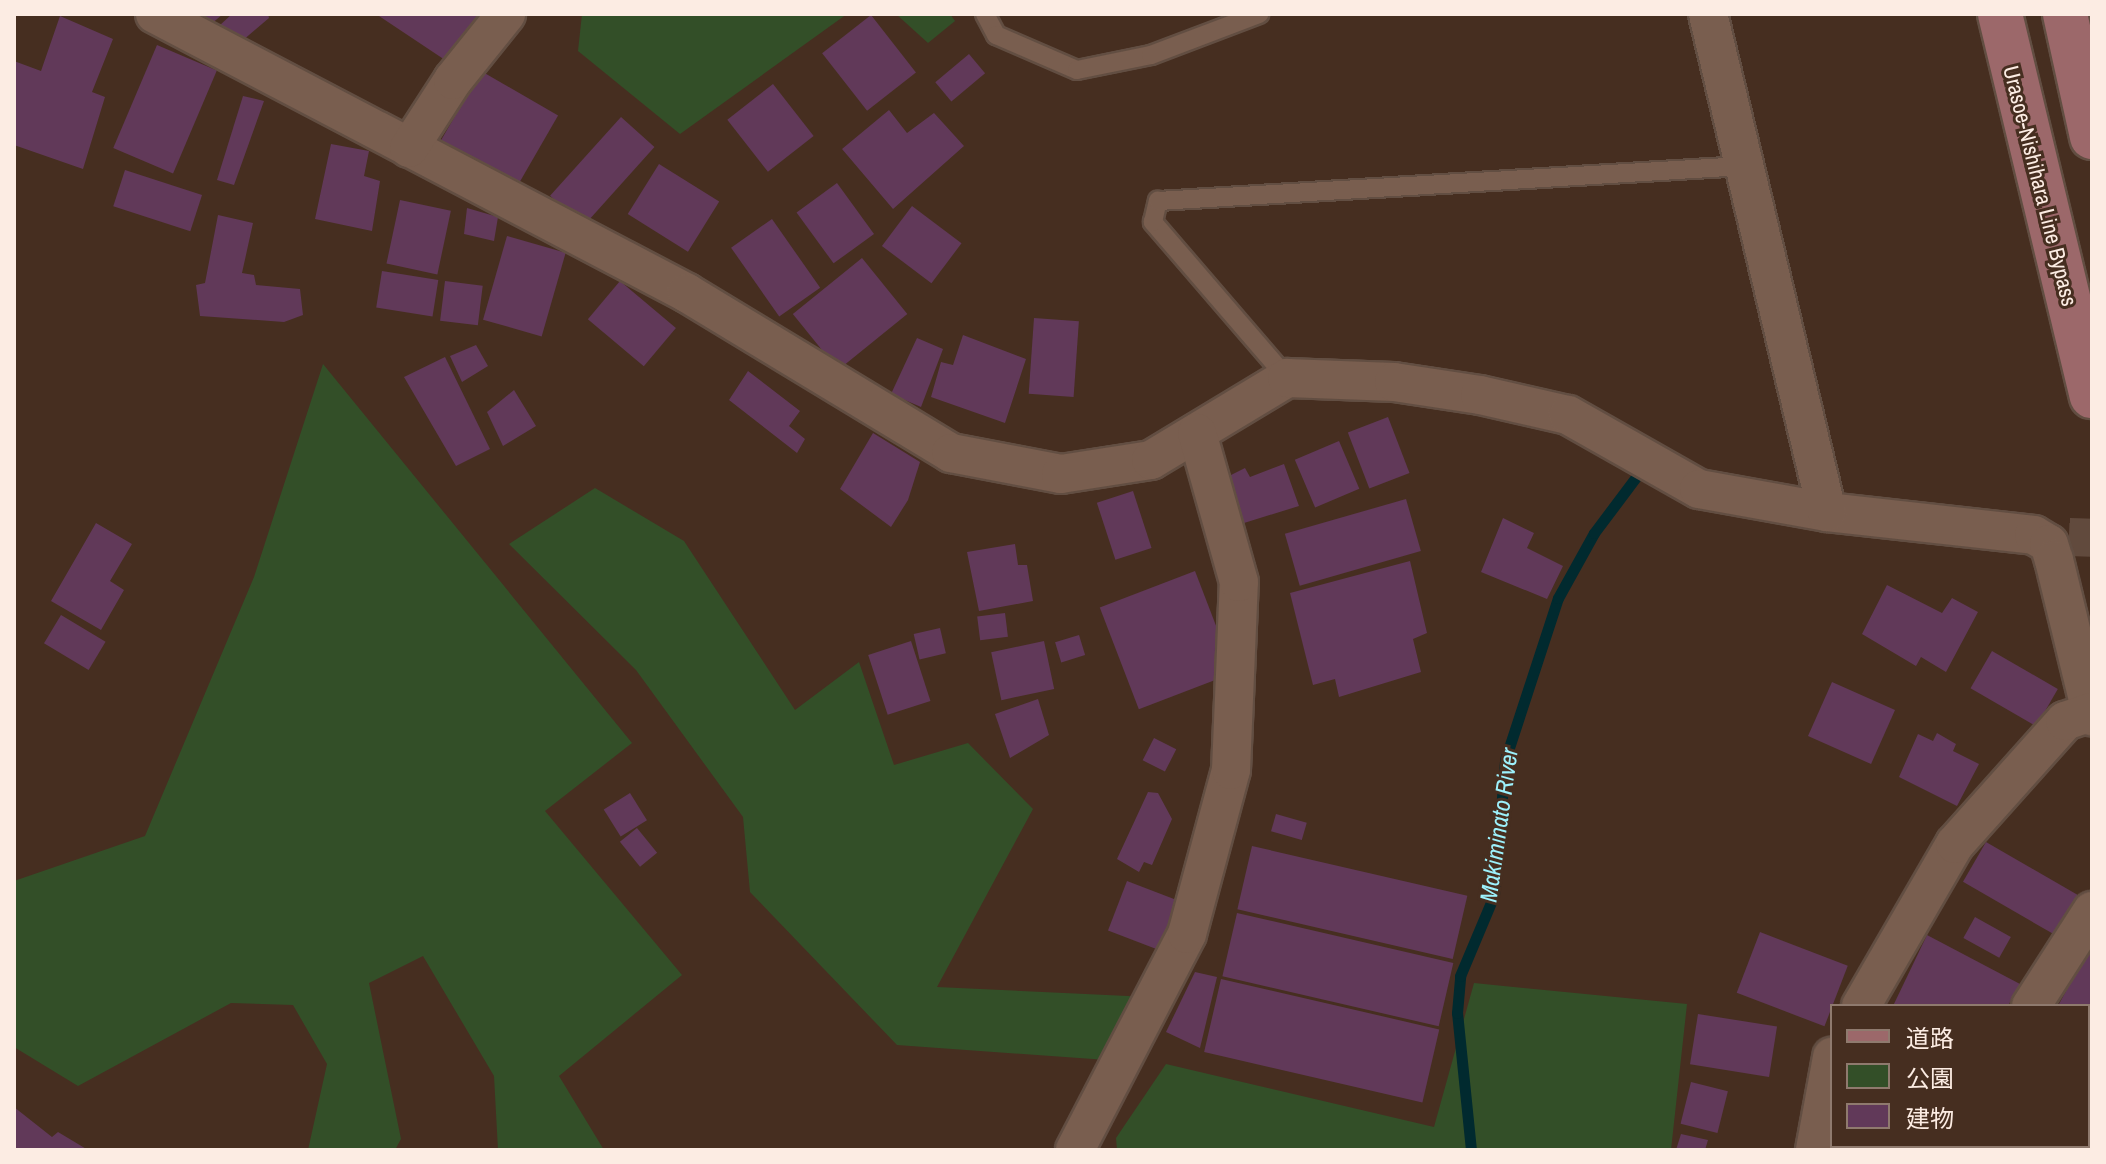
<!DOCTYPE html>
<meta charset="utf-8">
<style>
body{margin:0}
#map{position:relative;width:2106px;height:1164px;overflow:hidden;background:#462e20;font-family:"Archivo Narrow","Noto Sans JP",sans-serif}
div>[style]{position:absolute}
.green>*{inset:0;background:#334f28}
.stream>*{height:11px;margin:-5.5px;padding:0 5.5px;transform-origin:5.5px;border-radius:5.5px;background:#012a2f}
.building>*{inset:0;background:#613959;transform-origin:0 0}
.minor-tunnel>*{height:38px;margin-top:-19px;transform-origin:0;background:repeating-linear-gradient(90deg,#614a3d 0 38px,transparent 0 57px)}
.roads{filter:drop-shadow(2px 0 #624e42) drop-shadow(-2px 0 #624e42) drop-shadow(0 2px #624e42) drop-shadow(0 -2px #624e42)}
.service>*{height:18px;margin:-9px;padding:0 9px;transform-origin:9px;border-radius:9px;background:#795e4f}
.minor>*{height:38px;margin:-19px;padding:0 19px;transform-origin:19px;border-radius:19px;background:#795e4f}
.primary>*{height:44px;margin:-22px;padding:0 22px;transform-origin:22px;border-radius:22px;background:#9c686a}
span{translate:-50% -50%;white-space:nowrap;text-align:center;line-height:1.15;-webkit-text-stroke:6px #462e20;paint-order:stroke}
.street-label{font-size:22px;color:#fcece3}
.water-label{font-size:24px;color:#9df1fc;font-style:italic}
.frame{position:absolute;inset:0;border:16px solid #fcece3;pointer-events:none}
.legend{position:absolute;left:1830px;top:1004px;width:260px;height:144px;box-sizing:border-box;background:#462e20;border:2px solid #8f7a6e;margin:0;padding:10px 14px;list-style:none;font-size:24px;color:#fcece3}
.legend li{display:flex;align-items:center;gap:16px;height:40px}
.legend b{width:40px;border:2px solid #8f7a6e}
</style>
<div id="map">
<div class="green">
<i style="clip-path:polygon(582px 14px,847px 14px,680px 134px,578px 51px)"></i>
<i style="clip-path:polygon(896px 14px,950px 14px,955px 21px,928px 43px)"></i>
<i style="clip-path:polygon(323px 364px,632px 743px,545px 811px,682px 975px,559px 1076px,604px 1150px,498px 1150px,494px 1076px,423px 956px,369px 983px,401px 1139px,395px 1150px,308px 1150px,327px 1064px,293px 1005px,231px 1003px,78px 1086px,14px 1047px,14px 881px,145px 836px,254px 577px)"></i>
<i style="clip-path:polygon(595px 488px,684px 541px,795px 710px,859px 662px,894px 765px,968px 743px,1033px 809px,937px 987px,1149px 997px,1107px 1060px,897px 1045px,750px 892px,743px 817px,636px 670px,509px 544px)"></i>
<i style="clip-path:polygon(1474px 983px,1687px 1004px,1671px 1150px,1117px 1150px,1116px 1138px,1166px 1064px,1434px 1127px)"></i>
</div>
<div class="stream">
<i style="left:1471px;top:1150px;width:138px;rotate:-95.8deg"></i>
<i style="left:1457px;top:1013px;width:37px;rotate:-85deg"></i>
<i style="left:1460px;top:976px;width:88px;rotate:-67.2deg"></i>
<i style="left:1494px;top:895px;width:135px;rotate:-85.3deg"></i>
<i style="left:1505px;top:760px;width:170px;rotate:-71.9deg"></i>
<i style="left:1558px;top:598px;width:74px;rotate:-61deg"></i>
<i style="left:1594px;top:533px;width:70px;rotate:-53.1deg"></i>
</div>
<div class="building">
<i style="clip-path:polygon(190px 14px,223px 14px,204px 30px)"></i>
<i style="clip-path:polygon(232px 14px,268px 14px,269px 18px,242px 41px,219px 26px)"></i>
<i style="clip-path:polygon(376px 14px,482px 14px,448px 62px)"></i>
<i style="left:871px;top:15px;width:73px;height:62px;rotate:52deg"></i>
<i style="clip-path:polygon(60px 16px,113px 39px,92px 92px,105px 97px,83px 169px,14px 145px,14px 61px,41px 71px)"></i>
<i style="left:157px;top:45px;width:65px;height:112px;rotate:23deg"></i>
<i style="left:969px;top:54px;width:25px;height:44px;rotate:50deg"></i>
<i style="left:481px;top:71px;width:89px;height:84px;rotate:30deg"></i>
<i style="left:773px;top:84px;width:66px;height:58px;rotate:52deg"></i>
<i style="clip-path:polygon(243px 96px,264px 101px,234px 185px,217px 180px)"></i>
<i style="clip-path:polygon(889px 110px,907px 133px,934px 113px,964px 146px,893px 209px,842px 149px)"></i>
<i style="left:621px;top:117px;width:45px;height:106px;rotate:42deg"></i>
<i style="clip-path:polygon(331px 144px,369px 151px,364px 176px,380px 181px,372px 231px,315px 219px)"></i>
<i style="left:659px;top:164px;width:71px;height:59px;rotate:32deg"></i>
<i style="left:125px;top:170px;width:81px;height:38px;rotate:18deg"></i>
<i style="left:837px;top:183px;width:63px;height:50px;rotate:54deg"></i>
<i style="left:400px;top:200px;width:52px;height:65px;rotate:12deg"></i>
<i style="left:912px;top:206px;width:62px;height:50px;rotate:37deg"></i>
<i style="clip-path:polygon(467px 208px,498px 217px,494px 241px,464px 234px)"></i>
<i style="clip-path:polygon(218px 215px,253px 223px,242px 273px,254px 275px,256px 285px,300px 289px,303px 315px,284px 322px,200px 316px,196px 285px,205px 283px)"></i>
<i style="left:772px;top:219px;width:84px;height:50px;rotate:55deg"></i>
<i style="left:507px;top:236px;width:61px;height:87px;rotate:16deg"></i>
<i style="left:862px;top:258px;width:72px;height:89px;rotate:51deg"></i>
<i style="left:382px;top:271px;width:57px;height:37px;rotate:9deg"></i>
<i style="left:445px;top:281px;width:38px;height:40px;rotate:7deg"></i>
<i style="left:620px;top:281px;width:73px;height:50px;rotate:40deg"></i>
<i style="left:1034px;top:318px;width:45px;height:76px;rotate:4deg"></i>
<i style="clip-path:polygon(963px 335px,1026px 359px,1005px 423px,931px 397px,941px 362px,953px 365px)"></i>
<i style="clip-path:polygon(917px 338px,943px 349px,921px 407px,891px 394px)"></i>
<i style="clip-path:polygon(476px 345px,488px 366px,462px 382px,450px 356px)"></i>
<i style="clip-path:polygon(445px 357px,490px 449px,456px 466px,404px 377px)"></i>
<i style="clip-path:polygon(748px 371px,800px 411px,789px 426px,805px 439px,797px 453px,729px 400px)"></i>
<i style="clip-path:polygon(514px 390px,536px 426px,503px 446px,487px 412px)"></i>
<i style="left:1388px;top:417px;width:60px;height:43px;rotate:69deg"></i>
<i style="clip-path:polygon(873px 433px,920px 462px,908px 500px,891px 527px,840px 489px)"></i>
<i style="left:1339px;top:441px;width:52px;height:48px;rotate:67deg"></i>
<i style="clip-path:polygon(1284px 464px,1299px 506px,1244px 523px,1229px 476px,1245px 468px,1250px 477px)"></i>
<i style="left:1133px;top:491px;width:60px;height:38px;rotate:72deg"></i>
<i style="left:1406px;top:499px;width:54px;height:126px;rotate:74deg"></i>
<i style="clip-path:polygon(1503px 518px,1534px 533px,1527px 548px,1563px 566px,1547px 599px,1481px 572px)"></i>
<i style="clip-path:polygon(96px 523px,132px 544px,110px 581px,124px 590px,101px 630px,51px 601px)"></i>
<i style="clip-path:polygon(1015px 544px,1018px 565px,1027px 565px,1033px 601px,979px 611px,967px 552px)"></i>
<i style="clip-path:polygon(1410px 561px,1427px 633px,1413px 639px,1421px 672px,1339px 697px,1335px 679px,1313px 685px,1290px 593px)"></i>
<i style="left:1195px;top:571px;width:109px;height:102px;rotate:69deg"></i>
<i style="clip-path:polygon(1887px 585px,1942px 613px,1952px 598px,1978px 612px,1946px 672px,1921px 657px,1916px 666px,1862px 634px)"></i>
<i style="left:1005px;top:613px;width:24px;height:28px;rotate:83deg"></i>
<i style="left:61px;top:615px;width:52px;height:33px;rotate:31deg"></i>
<i style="left:940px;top:628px;width:26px;height:27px;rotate:77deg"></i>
<i style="left:1079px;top:635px;width:21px;height:25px;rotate:73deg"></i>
<i style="left:911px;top:641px;width:63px;height:45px;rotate:72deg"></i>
<i style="left:1044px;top:641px;width:49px;height:54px;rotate:78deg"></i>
<i style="left:1992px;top:651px;width:76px;height:43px;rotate:30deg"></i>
<i style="left:1832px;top:682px;width:69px;height:59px;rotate:24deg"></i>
<i style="clip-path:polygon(1038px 699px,1049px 735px,1010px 758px,995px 714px)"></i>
<i style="clip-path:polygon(1937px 733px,1956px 744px,1953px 751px,1979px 764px,1957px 806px,1899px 777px,1918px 734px,1933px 741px)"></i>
<i style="left:1154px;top:738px;width:25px;height:25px;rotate:27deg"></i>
<i style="clip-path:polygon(1148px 792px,1158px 793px,1172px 819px,1152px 865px,1144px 862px,1139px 872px,1117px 859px)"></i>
<i style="left:630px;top:793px;width:32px;height:31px;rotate:58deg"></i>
<i style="left:1276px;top:814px;width:32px;height:18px;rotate:16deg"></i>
<i style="left:637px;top:828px;width:32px;height:22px;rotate:51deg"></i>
<i style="left:1986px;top:842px;width:106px;height:46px;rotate:30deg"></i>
<i style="left:1252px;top:846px;width:221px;height:65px;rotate:13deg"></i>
<i style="left:1127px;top:881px;width:58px;height:53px;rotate:21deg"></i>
<i style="left:1237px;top:913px;width:222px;height:65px;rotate:13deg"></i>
<i style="left:1975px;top:917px;width:41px;height:24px;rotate:29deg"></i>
<i style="left:1760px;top:932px;width:94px;height:65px;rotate:21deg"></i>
<i style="clip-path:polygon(1927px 935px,2020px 984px,2008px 1006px,1893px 1006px)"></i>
<i style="clip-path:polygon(2079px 946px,2092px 954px,2092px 1031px,2088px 1006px,2059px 1004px,2071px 982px,2064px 971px)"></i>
<i style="clip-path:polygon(1195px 972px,1217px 977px,1200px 1048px,1166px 1032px)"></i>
<i style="left:1221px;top:979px;width:224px;height:75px;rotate:13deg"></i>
<i style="left:1698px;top:1014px;width:80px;height:51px;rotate:9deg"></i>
<i style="left:1691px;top:1082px;width:38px;height:43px;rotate:14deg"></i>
<i style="left:2088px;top:1088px;width:4px;height:51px;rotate:14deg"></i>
<i style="clip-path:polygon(14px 1107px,52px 1137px,58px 1132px,88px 1150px,16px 1150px)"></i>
<i style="clip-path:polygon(1681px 1134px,1708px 1140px,1705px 1150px,1676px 1150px)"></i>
<i style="clip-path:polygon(1863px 1146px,1915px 1146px,1862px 1150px)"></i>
</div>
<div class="minor-tunnel">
<i style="left:2069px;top:537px;width:23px;rotate:2deg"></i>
</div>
<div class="roads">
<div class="service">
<i style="left:985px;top:14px;width:24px;rotate:62deg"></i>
<i style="left:996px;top:35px;width:88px;rotate:23.4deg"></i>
<i style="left:1077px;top:70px;width:76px;rotate:-11.5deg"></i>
<i style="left:1151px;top:55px;width:116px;rotate:-20.8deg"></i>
<i style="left:1287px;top:378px;width:206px;rotate:-130.7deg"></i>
<i style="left:1153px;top:222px;width:22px;rotate:-77deg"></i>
<i style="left:1158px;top:201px;width:587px;rotate:-3.42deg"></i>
</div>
<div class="minor">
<i style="left:155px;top:14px;width:601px;rotate:27.67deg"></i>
<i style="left:687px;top:293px;width:309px;rotate:31.2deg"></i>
<i style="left:951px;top:453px;width:112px;rotate:10.8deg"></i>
<i style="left:1061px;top:474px;width:91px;rotate:-8.8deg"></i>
<i style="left:1151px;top:460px;width:159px;rotate:-31.1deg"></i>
<i style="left:1287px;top:378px;width:107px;rotate:2.1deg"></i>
<i style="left:1394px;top:382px;width:87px;rotate:8.6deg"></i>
<i style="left:1480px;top:395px;width:90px;rotate:12.8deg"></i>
<i style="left:1568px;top:415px;width:150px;rotate:29.5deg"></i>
<i style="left:1699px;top:489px;width:130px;rotate:10.2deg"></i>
<i style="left:1827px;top:512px;width:208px;rotate:6.3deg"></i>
<i style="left:2034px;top:535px;width:17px;rotate:31deg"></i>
<i style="left:2049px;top:544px;width:17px;rotate:73deg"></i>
<i style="left:2054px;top:560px;width:161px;rotate:76.3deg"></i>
<i style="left:1708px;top:14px;width:512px;rotate:76.56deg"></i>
<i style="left:409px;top:148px;width:81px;rotate:-57.1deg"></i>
<i style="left:453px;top:80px;width:85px;rotate:-51.2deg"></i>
<i style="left:1861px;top:1006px;width:187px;rotate:-59.9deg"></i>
<i style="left:1955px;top:844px;width:165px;rotate:-48.2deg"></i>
<i style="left:2065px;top:721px;width:28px;rotate:-19deg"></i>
<i style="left:2031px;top:1006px;width:113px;rotate:-57.3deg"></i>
<i style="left:1075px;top:1150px;width:243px;rotate:-62.6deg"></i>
<i style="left:1187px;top:934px;width:170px;rotate:-75deg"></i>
<i style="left:1231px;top:770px;width:188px;rotate:-87.6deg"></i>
<i style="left:1239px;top:582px;width:155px;rotate:-105.7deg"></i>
<i style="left:1815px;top:1150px;width:95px;rotate:-79.6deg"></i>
<i style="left:1974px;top:1150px;width:4px;rotate:-76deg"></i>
</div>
<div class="primary">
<i style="left:2000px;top:14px;width:393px;rotate:76.5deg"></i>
<i style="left:2065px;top:14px;width:126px;rotate:77.6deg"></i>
</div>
</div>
<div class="street-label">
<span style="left:2040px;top:186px;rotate:76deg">Urasoe-Nishihara Line Bypass</span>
</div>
<div class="water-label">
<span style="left:1499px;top:825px;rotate:-82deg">Makiminato River</span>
</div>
<div class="frame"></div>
<ul class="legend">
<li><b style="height:10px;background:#9c686a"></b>道路</li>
<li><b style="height:22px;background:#334f28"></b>公園</li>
<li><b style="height:22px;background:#613959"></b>建物</li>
</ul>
</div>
